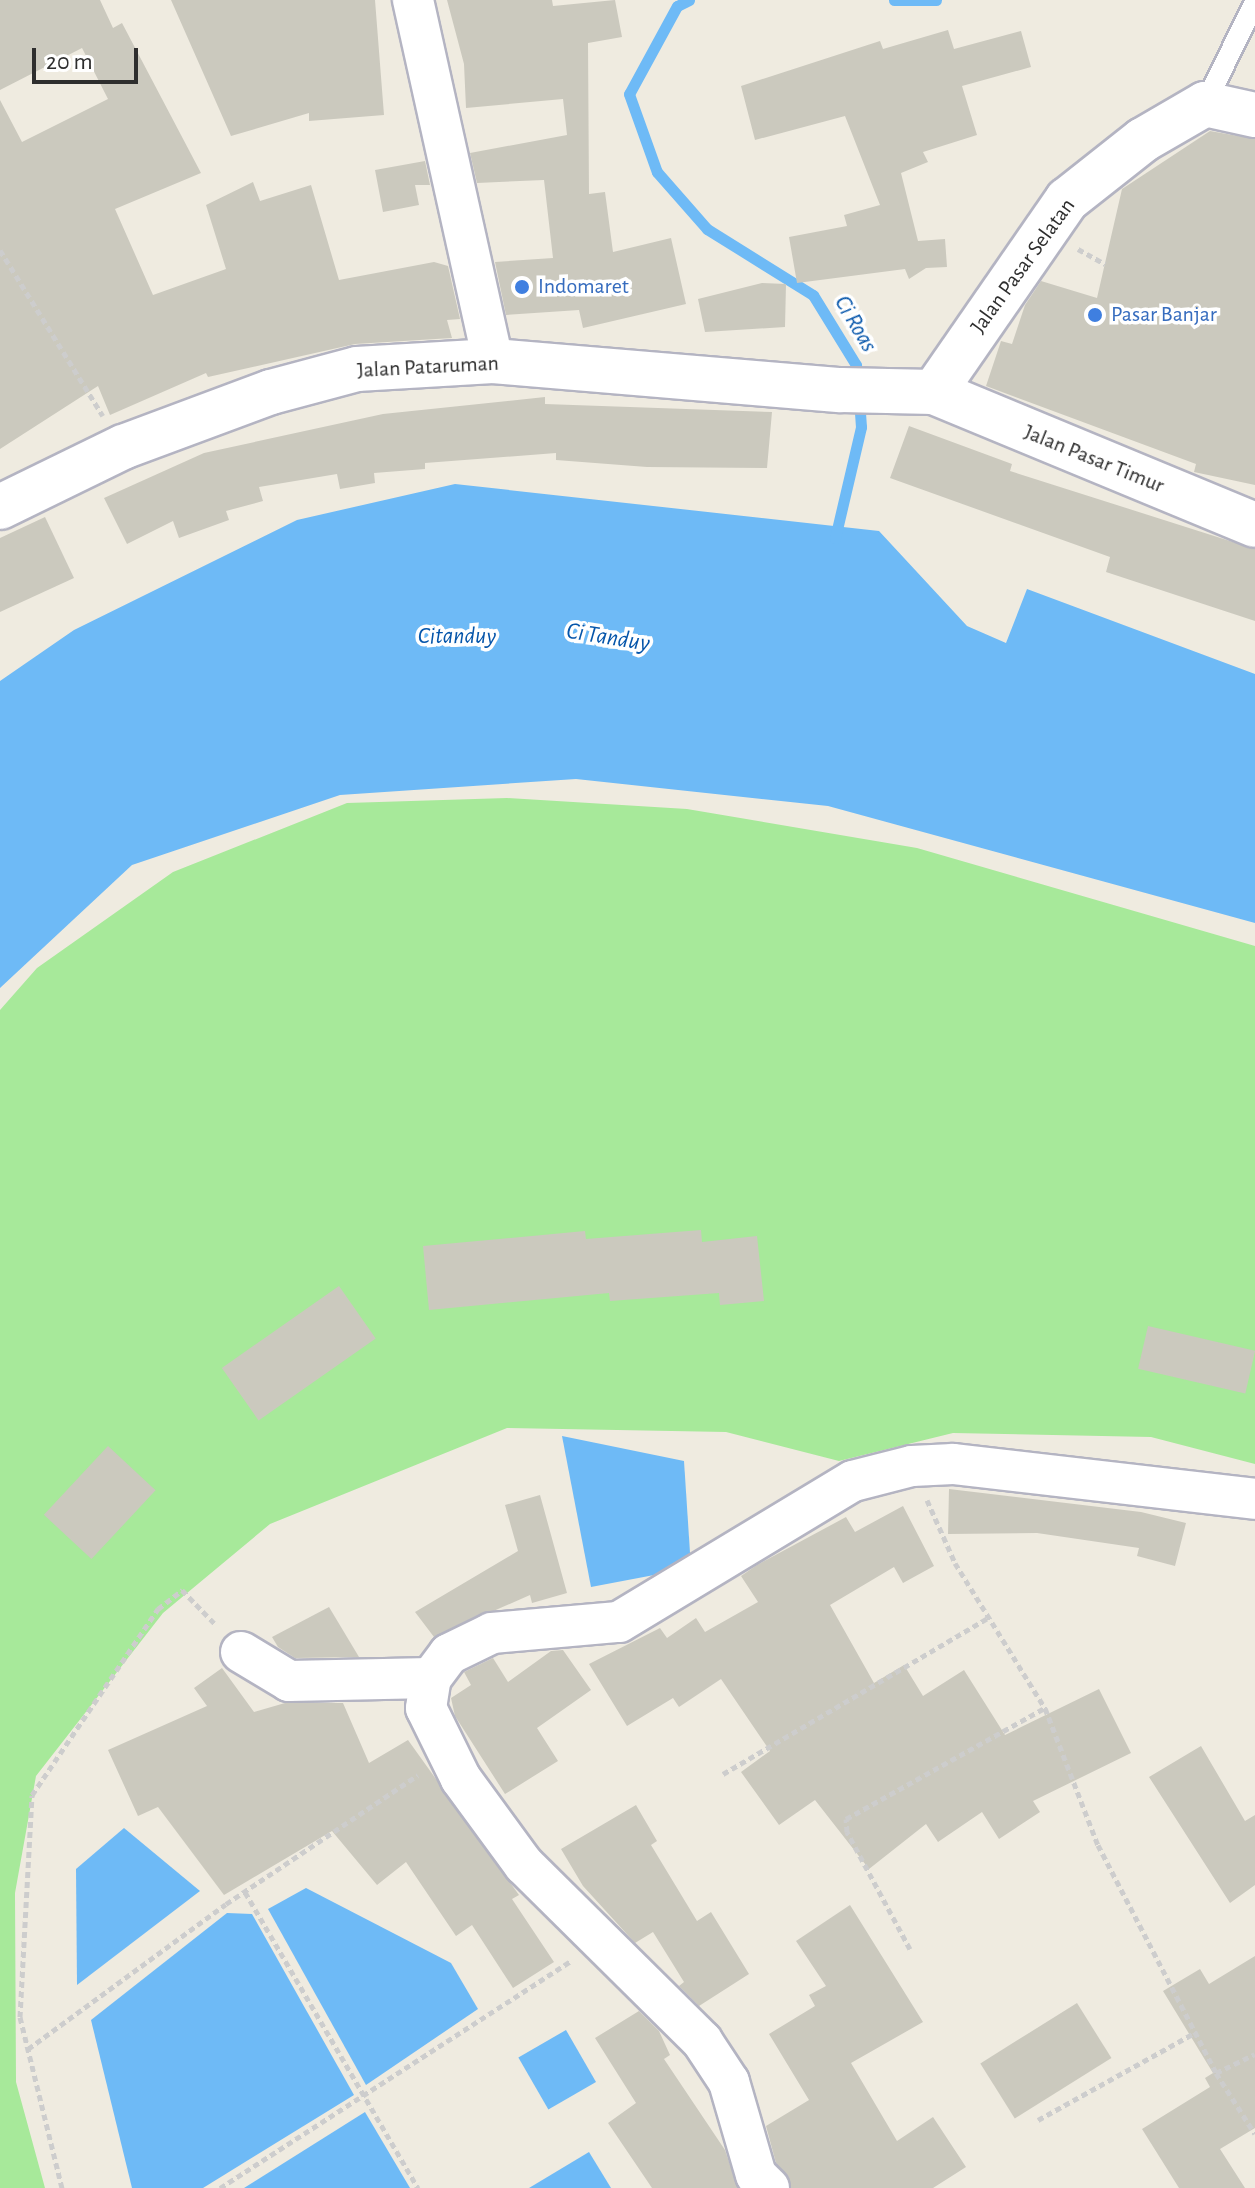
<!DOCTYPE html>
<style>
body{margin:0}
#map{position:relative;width:1255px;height:2188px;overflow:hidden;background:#efebe0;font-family:"Alegreya Sans",sans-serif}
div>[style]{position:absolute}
.green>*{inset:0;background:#a7e99a}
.water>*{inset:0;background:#6ebaf6;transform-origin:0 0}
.stream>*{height:11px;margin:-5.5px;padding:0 5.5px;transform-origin:5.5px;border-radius:5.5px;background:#6ebaf6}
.building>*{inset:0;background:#cbc9be;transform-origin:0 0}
.path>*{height:5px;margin-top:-2.5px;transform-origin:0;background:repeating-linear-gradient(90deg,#cdcdcd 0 6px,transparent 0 10px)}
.roads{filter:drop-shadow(2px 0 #b4b4c2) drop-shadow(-2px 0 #b4b4c2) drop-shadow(0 2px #b4b4c2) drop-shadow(0 -2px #b4b4c2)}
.lane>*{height:20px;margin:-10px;padding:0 10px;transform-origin:10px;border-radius:10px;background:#fff}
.street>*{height:40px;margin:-20px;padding:0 20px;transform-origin:20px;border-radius:20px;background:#fff}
.secondary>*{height:44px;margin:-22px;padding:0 22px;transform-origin:22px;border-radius:22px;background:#fff}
.dots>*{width:22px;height:22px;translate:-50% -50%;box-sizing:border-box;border:4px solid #fff;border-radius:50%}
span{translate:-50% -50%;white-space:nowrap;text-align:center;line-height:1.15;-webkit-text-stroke:7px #fff;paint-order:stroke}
.street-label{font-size:22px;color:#2e2e2e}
.shop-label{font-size:22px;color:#366cbe}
.left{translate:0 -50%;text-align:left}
.water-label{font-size:24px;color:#0555aa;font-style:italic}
.scale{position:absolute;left:32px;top:48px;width:106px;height:36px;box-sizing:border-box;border:4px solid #2e2e2e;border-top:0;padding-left:10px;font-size:24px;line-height:28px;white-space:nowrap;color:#2e2e2e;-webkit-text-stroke:6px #fff;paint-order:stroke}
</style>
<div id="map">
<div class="green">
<i style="clip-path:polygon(507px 798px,687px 809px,917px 848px,1255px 946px,1255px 1464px,1151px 1437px,953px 1433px,839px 1461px,726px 1432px,507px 1428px,270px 1524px,163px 1613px,36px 1776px,15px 1893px,16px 2082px,45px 2188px,0 2188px,0 1010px,37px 968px,173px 872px,347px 803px)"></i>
</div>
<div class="water">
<i style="clip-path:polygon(455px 484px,879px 531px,967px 626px,1006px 643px,1027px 589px,1255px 674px,1255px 923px,828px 806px,576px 779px,340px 795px,132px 865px,0 988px,0 681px,74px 630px,297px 520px)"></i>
<i style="clip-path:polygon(562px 1436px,684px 1461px,691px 1568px,591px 1587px)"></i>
<i style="clip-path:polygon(124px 1828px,200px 1891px,77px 1985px,76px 1869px)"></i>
<i style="clip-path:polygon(306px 1888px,451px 1963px,478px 2009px,366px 2085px,268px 1909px)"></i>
<i style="clip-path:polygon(227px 1913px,252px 1914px,354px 2095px,203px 2188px,132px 2188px,91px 2020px)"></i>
<i style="left:566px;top:2030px;width:60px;height:55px;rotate:60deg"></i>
<i style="clip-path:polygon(365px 2112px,410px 2188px,244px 2188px)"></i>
<i style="clip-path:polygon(589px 2152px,611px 2188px,529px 2188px)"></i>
</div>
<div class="stream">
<i style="left:689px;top:0;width:13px;rotate:153deg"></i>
<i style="left:677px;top:6px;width:100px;rotate:118.6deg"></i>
<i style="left:629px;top:94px;width:83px;rotate:70.3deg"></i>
<i style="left:657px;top:172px;width:76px;rotate:48.7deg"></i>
<i style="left:707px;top:229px;width:125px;rotate:31.9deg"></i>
<i style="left:813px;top:295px;width:82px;rotate:58.4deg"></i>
<i style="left:856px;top:365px;width:16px;rotate:83deg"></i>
<i style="left:894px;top:0;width:42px"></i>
<i style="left:835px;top:538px;width:114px;rotate:-76.8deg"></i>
<i style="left:861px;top:427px;width:28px;rotate:-94deg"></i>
</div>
<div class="building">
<i style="clip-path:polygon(0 0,100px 0,113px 28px,122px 23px,201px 173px,115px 209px,153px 295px,226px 269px,206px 205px,253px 182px,260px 201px,311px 185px,339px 280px,434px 262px,448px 266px,460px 319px,447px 320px,452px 338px,355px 344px,208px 377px,206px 373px,110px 415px,98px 386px,0 449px,0 100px,22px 142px,108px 99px,82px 48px,0 90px)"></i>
<i style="clip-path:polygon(171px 0,375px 0,384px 115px,309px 121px,309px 113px,231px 136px)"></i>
<i style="clip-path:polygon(447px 0,552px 0,553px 6px,615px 0,622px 37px,588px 43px,589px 194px,605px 192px,613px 252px,671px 238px,686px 304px,583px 328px,579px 310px,506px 315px,495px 262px,553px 258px,544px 180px,477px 183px,470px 153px,567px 135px,563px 99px,466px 108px,464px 64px)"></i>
<i style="clip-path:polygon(948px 30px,954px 49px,1021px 31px,1031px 67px,962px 86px,977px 135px,923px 152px,928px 162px,901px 173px,918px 241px,945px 239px,947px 267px,926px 268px,909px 279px,905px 269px,797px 283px,789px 237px,847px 226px,844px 215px,880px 205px,845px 116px,755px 140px,741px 86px,880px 41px,883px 49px)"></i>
<i style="clip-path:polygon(1210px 131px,1255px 139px,1255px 485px,1194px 472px,1196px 464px,986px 386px,1001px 341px,1012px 344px,1025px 305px,1041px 281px,1097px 298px,1122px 189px)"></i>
<i style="clip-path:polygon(425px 161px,430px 185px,415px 185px,419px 205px,383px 212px,375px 170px)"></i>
<i style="clip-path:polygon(762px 283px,786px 284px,785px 327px,705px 332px,698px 299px)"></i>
<i style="clip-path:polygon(545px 397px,545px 404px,772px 412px,767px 468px,647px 467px,556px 460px,556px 453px,425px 463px,425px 469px,374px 473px,375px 483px,340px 489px,337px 474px,259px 487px,263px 501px,226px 511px,229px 520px,179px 538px,173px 521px,127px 544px,104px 498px,204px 453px,383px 414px)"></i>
<i style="clip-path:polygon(909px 426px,1012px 464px,1010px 471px,1255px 549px,1255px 621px,1106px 572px,1110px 557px,890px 478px)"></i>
<i style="clip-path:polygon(45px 517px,74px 578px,0 612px,0 538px)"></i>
<i style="clip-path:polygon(701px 1230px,702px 1242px,757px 1236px,764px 1301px,720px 1305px,719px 1293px,610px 1301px,609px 1293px,429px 1310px,423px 1246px,585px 1231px,586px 1239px)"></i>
<i style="left:339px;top:1286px;width:64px;height:143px;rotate:55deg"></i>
<i style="left:1148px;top:1326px;width:110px;height:44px;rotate:13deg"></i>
<i style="left:108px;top:1446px;width:65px;height:94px;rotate:43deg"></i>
<i style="clip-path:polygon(949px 1489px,1141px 1512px,1186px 1523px,1175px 1566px,1137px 1556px,1139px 1548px,1037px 1533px,948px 1534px)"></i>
<i style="clip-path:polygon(540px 1495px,567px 1593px,532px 1603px,530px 1595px,434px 1637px,415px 1612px,518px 1551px,505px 1505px)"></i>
<i style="clip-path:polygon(903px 1506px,934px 1566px,903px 1583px,894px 1567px,830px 1605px,874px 1683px,904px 1665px,923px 1696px,964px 1670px,1005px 1735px,1099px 1689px,1131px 1753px,1033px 1801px,1040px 1812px,999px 1839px,982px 1812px,938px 1842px,926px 1824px,869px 1869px,815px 1800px,779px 1825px,741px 1772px,770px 1751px,721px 1679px,679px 1707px,673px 1698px,627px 1726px,589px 1664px,660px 1628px,667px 1638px,696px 1618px,705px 1632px,758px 1602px,741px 1576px,757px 1565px,846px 1517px,855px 1532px)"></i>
<i style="clip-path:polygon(329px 1607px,359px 1657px,295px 1658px,278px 1647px,272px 1637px)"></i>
<i style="clip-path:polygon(563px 1650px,591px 1690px,537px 1728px,558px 1761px,505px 1794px,455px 1716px,451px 1698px,471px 1685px,464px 1672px,493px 1658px,508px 1682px,551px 1651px)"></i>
<i style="clip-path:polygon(222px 1668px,254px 1712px,285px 1703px,343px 1703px,369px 1763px,408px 1740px,519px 1895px,512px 1899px,554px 1962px,513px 1988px,472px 1925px,456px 1936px,406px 1862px,377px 1885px,332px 1831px,224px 1895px,158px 1807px,138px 1816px,108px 1750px,207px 1706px,194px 1688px)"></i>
<i style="clip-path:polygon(1201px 1746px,1245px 1821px,1255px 1815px,1255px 1885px,1230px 1903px,1149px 1777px)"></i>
<i style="clip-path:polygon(636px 1805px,657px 1841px,651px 1845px,697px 1921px,711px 1912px,749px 1974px,699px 2006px,679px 1986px,684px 1982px,653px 1932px,635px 1943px,583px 1886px,561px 1849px)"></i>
<i style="clip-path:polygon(850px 1905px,923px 2022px,851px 2063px,897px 2141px,933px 2117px,966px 2167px,933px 2188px,791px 2188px,776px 2163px,766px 2126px,809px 2100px,769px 2034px,815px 2006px,809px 1995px,826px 1986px,796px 1941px)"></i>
<i style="clip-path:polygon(1255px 1956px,1255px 2128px,1220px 2149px,1245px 2188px,1179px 2188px,1142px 2129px,1210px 2087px,1205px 2078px,1213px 2073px,1163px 1991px,1200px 1969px,1209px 1984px)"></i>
<i style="left:1077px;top:2003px;width:65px;height:114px;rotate:58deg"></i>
<i style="clip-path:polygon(639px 2011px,659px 2031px,670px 2055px,664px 2059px,725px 2150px,738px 2188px,652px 2188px,608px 2123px,636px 2103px,595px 2038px)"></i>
</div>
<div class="path">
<i style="left:1078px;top:249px;width:31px;rotate:29deg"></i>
<i style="left:0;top:250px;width:195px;rotate:58.2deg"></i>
<i style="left:927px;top:1500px;width:69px;rotate:66deg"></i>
<i style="left:955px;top:1563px;width:171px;rotate:58.2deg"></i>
<i style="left:1045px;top:1708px;width:147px;rotate:68.9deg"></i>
<i style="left:1098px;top:1845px;width:257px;rotate:62.6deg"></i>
<i style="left:1216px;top:2073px;width:72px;rotate:57.4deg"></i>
<i style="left:723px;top:1774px;width:310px;rotate:-30.5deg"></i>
<i style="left:245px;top:1892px;width:343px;rotate:59.7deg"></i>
<i style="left:910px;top:1949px;width:133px;rotate:-118.3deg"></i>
<i style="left:847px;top:1832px;width:13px;rotate:-94deg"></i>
<i style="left:846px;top:1819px;width:228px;rotate:-29.2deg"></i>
<i style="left:28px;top:2049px;width:245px;rotate:-36.2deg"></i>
<i style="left:226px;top:1904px;width:231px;rotate:-33.9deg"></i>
<i style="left:1216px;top:2073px;width:43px;rotate:-26deg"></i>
<i style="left:1038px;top:2120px;width:179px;rotate:-29.1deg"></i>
<i style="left:62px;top:2188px;width:176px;rotate:-103.8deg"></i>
<i style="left:20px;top:2017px;width:222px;rotate:-86.9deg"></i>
<i style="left:32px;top:1795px;width:225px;rotate:-55.9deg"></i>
<i style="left:158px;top:1609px;width:31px;rotate:-38deg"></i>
<i style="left:182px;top:1590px;width:49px;rotate:45.8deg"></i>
<i style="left:220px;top:2188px;width:418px;rotate:-32.9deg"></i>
</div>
<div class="roads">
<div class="lane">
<i style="left:1205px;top:104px;width:114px;rotate:-63.9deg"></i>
</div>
<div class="street">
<i style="left:413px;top:0;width:370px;rotate:77.5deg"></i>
<i style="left:241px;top:1652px;width:56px;rotate:31.1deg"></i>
<i style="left:289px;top:1681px;width:142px;rotate:-1.2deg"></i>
<i style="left:769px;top:2188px;width:18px;rotate:-135deg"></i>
<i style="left:756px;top:2175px;width:97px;rotate:-106.2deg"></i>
<i style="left:729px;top:2082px;width:49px;rotate:-123.4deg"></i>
<i style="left:702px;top:2041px;width:250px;rotate:-135.3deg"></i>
<i style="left:524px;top:1865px;width:107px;rotate:-126.2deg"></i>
<i style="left:461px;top:1779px;width:79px;rotate:-116.2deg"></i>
<i style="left:426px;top:1708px;width:30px;rotate:-81deg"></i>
<i style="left:431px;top:1678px;width:30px;rotate:-53deg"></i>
<i style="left:449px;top:1654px;width:48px;rotate:-26deg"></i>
<i style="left:492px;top:1633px;width:127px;rotate:-5deg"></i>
<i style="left:619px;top:1622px;width:273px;rotate:-31.1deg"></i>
<i style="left:853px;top:1481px;width:61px;rotate:-14.3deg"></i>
<i style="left:912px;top:1466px;width:41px;rotate:-2.8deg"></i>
<i style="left:953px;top:1464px;width:304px;rotate:6.6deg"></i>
</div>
<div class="secondary">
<i style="left:934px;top:392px;width:234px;rotate:-55.3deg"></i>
<i style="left:1067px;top:200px;width:97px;rotate:-38.3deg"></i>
<i style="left:1143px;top:140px;width:72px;rotate:-30.1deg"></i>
<i style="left:1205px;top:104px;width:51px;rotate:12.4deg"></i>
<i style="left:0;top:507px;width:137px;rotate:-26deg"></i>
<i style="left:123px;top:447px;width:158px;rotate:-20.4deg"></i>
<i style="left:271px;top:392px;width:89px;rotate:-15deg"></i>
<i style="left:357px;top:369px;width:136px;rotate:-3.4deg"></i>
<i style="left:493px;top:361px;width:349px;rotate:4.8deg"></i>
<i style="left:841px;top:390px;width:93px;rotate:1.2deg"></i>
<i style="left:934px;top:392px;width:347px;rotate:22.5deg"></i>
</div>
</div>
<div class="dots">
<i style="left:522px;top:287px;background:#3f7fe0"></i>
<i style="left:1095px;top:315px;background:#3f7fe0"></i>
</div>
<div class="street-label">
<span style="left:1023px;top:266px;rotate:-54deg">Jalan Pasar Selatan</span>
<span style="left:428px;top:367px;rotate:-3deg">Jalan Pataruman</span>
<span style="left:1094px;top:459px;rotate:22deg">Jalan Pasar Timur</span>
</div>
<div class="shop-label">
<span class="left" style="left:538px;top:287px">Indomaret</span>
<span class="left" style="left:1111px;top:315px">Pasar Banjar</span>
</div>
<div class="water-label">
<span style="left:855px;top:324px;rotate:60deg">Ci Roas</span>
<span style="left:457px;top:637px">Citanduy</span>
<span style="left:608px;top:638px;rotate:9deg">Ci Tanduy</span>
</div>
<div class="scale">20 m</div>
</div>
